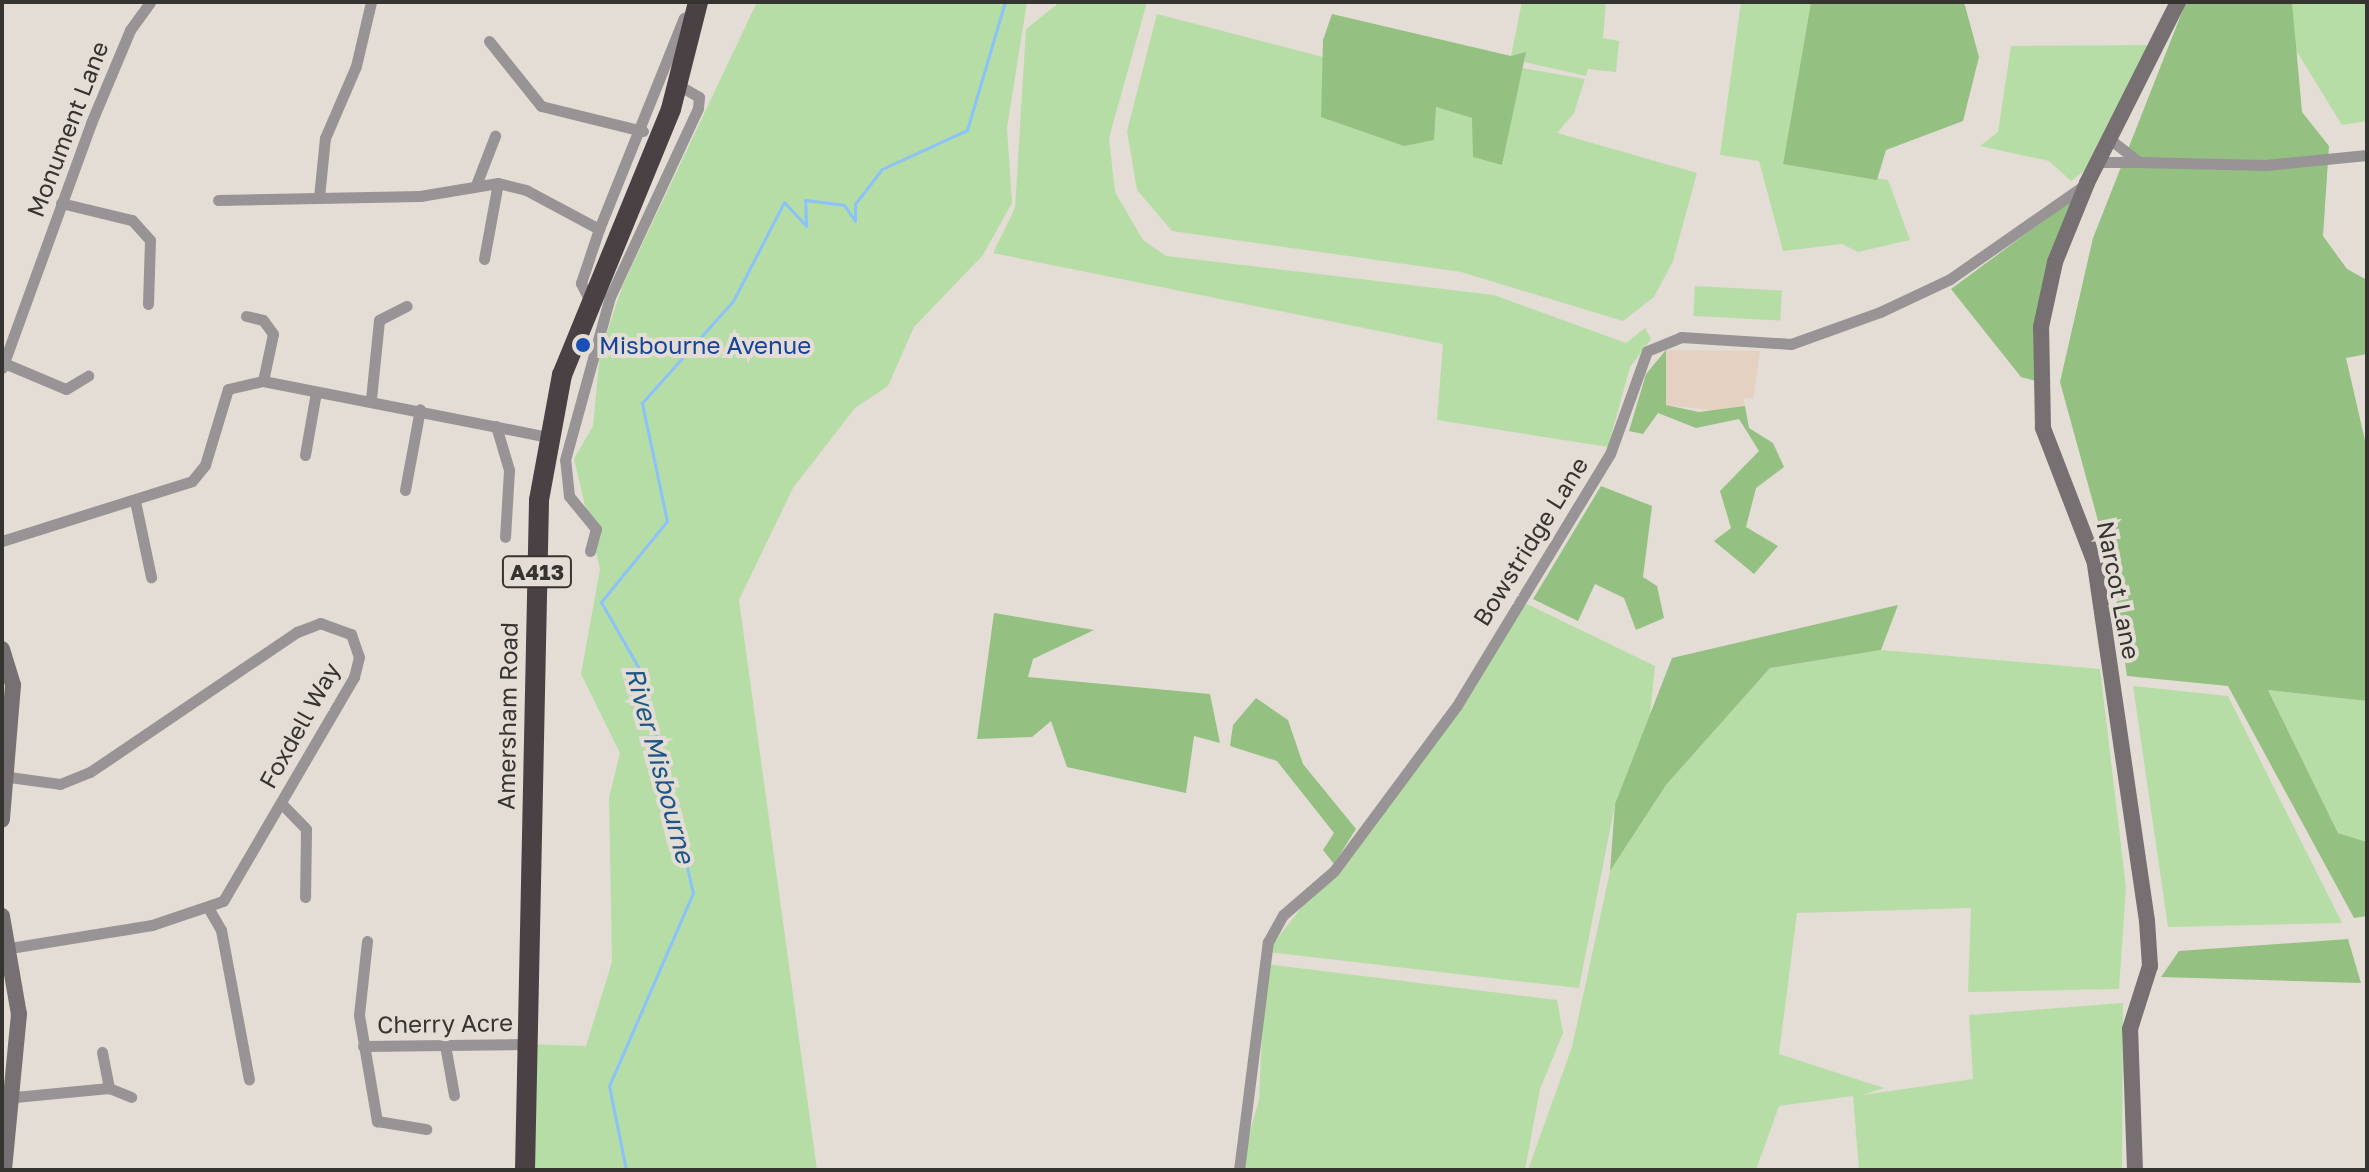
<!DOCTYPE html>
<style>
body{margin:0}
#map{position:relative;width:2369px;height:1172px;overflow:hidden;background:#e4ddd5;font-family:"Golos Text",sans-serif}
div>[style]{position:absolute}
.industrial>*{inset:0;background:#e4d1c1}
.green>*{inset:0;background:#b6dda6;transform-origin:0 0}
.forest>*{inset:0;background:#94c082}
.stream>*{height:3px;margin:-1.5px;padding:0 1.5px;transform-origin:1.5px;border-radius:1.5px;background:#8bc2f9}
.street>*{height:11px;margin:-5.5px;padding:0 5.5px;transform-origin:5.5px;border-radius:5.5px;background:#989495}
.secondary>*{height:16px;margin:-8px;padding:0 8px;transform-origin:8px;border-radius:8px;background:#767072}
.highway>*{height:20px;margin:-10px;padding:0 10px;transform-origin:10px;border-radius:10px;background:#4a4144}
.dots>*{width:22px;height:22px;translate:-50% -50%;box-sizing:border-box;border:4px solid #e4ddd5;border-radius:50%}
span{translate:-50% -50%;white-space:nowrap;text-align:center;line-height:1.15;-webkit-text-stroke:8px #e4ddd5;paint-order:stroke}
.shield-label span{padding:2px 6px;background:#e4ddd5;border:2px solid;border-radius:6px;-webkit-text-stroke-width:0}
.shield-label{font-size:22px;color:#363431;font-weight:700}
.street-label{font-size:24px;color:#363431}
.transit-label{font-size:24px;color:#164399}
.left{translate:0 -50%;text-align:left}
.water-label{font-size:26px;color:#1c5588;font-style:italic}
.frame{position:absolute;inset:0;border:4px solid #363431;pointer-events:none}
</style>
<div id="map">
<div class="industrial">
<i style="clip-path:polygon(1666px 350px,1760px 351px,1753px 399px,1743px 398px,1745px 406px,1728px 412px,1666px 405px)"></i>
</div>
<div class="green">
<i style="clip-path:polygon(757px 2px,1027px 2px,1007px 128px,1012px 203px,983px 255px,914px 327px,888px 386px,855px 408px,793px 488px,739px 600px,817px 1170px,523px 1170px,527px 1044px,586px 1046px,612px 962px,609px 798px,620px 753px,581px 674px,600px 569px,574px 459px,593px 426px,600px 353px,622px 287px)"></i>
<i style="clip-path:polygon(1060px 2px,1147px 2px,1109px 138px,1115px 192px,1143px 240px,1166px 256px,1494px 295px,1626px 343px,1645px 328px,1651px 339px,1630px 367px,1608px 447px,1437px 420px,1443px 344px,993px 253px,1015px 208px,1026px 29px)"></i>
<i style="clip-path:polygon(1522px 2px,1606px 2px,1603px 38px,1619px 41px,1616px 72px,1588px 69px,1586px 76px,1524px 62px,1525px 53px,1511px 56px)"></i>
<i style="clip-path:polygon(1741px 2px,1811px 2px,1783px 164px,1888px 180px,1910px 240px,1858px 252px,1842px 244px,1783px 251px,1759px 161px,1720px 155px)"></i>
<i style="clip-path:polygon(2266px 2px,2367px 2px,2367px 121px,2342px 125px)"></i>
<i style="clip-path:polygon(1157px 14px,1323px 57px,1321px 117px,1436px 107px,1472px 118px,1502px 165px,1522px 68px,1585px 79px,1574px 113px,1557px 133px,1697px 173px,1673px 261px,1654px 297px,1623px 321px,1461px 272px,1172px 231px,1137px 190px,1127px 131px)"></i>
<i style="clip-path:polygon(2149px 45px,2084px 171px,2071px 181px,2049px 161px,1980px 146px,1998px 132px,2011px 46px)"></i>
<i style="left:1695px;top:286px;width:87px;height:30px;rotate:3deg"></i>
<i style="clip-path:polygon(1521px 601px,1655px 666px,1650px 715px,1615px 804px,1579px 988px,1267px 952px,1456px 707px)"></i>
<i style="clip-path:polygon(1881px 650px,2100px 669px,2126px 887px,2119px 989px,1968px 992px,1971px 908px,1797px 913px,1779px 1054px,1884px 1088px,1863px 1095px,1973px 1079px,1969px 1015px,2123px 1003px,2122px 1170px,1859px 1170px,1853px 1096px,1779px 1106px,1756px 1170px,1528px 1170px,1572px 1047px,1610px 871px,1666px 785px,1770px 668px)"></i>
<i style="clip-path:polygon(2133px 686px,2228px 696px,2342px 923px,2168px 927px)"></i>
<i style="clip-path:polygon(2268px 690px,2367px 701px,2367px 842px,2338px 833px)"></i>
<i style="clip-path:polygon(1265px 964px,1557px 1000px,1563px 1033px,1540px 1089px,1525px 1170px,1239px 1170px,1259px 1100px)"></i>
</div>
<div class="forest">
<i style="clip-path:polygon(1811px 2px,1964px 2px,1979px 57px,1963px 121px,1886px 150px,1877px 180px,1783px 164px)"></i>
<i style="clip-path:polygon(2186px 2px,2292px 2px,2302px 112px,2329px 146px,2323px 236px,2347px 269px,2367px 280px,2367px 354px,2346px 358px,2367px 449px,2367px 701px,2268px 690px,2338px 833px,2367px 842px,2367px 916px,2354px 918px,2228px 686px,2127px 676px,2112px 572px,2060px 382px,2093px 238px)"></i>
<i style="clip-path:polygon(1332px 14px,1511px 56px,1526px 52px,1502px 165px,1473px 157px,1472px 118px,1436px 107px,1434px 140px,1404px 146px,1321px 117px,1323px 40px)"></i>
<i style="clip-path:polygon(2073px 199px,2036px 381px,2021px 377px,1951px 289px)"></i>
<i style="clip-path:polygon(1666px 350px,1666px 405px,1699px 412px,1745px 406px,1749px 428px,1773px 443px,1784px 467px,1756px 488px,1746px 527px,1778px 546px,1754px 574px,1714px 541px,1731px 528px,1720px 491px,1759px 451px,1739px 419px,1696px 428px,1658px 413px,1643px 434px,1629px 431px,1646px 374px)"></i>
<i style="clip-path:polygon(1601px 486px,1652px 506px,1643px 577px,1657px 586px,1664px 618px,1636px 630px,1624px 598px,1595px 584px,1578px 621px,1533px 599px)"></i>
<i style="clip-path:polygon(1898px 605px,1881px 650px,1770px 668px,1666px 785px,1610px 871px,1615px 804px,1672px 658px)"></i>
<i style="clip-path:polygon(994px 613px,1094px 630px,1033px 659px,1028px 677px,1210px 694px,1220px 743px,1194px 736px,1186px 793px,1067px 767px,1051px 721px,1032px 737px,977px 739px)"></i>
<i style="clip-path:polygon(1256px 698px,1288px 720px,1303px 764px,1356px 829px,1334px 864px,1323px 850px,1334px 833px,1277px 761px,1230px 746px,1233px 725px)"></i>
<i style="clip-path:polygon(2348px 939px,2361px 983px,2161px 977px,2179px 951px)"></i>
</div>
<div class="stream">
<i style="left:626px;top:1170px;width:86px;rotate:-101.4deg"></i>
<i style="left:609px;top:1086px;width:210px;rotate:-66.5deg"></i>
<i style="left:693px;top:893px;width:227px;rotate:-103.2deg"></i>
<i style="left:641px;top:672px;width:81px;rotate:-119.7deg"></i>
<i style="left:601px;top:602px;width:104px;rotate:-50.8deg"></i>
<i style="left:667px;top:521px;width:121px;rotate:-102deg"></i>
<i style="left:642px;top:403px;width:137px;rotate:-48.3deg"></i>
<i style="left:733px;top:301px;width:111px;rotate:-62.7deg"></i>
<i style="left:784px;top:202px;width:33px;rotate:47deg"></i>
<i style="left:806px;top:226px;width:26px;rotate:-92deg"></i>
<i style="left:805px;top:200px;width:39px;rotate:7deg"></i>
<i style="left:844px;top:205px;width:19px;rotate:55deg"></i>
<i style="left:855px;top:221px;width:17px;rotate:-90deg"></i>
<i style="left:855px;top:204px;width:44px;rotate:-52.4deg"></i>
<i style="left:882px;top:169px;width:94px;rotate:-24.6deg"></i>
<i style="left:967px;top:130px;width:134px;rotate:-73.5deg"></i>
</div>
<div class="street">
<i style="left:489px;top:41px;width:83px;rotate:51.3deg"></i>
<i style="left:541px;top:106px;width:105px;rotate:13.8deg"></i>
<i style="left:2099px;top:162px;width:40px"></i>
<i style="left:2139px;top:162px;width:37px;rotate:-142deg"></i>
<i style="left:2139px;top:162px;width:127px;rotate:1.4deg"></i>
<i style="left:2266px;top:165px;width:101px;rotate:-5.7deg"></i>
<i style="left:476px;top:185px;width:53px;rotate:-68.8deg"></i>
<i style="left:319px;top:197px;width:59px;rotate:-84.2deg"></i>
<i style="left:325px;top:138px;width:78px;rotate:-66.7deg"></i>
<i style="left:356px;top:66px;width:66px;rotate:-76.8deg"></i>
<i style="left:218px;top:200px;width:202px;rotate:-1.1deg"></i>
<i style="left:420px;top:196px;width:79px;rotate:-9.5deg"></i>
<i style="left:498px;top:183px;width:29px;rotate:14deg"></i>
<i style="left:526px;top:190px;width:83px;rotate:28.1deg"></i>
<i style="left:61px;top:203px;width:73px;rotate:13.5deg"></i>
<i style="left:132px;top:220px;width:27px;rotate:48deg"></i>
<i style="left:150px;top:240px;width:64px;rotate:91.8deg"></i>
<i style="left:484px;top:259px;width:77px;rotate:-79.6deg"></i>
<i style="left:589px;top:299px;width:18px;rotate:-117deg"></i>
<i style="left:581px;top:283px;width:57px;rotate:-71.6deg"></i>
<i style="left:599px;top:229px;width:227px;rotate:-68.1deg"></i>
<i style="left:684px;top:18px;width:10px;rotate:-24deg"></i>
<i style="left:246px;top:316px;width:17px;rotate:13deg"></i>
<i style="left:263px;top:320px;width:17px;rotate:54deg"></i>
<i style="left:273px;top:334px;width:48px;rotate:102deg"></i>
<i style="left:4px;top:363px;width:67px;rotate:22.8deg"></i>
<i style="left:66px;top:389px;width:26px;rotate:-31deg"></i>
<i style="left:2px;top:368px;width:261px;rotate:-70deg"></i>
<i style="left:91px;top:123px;width:101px;rotate:-67.2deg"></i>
<i style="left:130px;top:30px;width:34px;rotate:-54deg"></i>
<i style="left:371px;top:399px;width:79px;rotate:-84.2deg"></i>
<i style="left:379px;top:320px;width:31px;rotate:-27deg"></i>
<i style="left:496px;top:426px;width:46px;rotate:73.5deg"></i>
<i style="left:509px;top:470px;width:67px;rotate:93.4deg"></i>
<i style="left:305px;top:455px;width:64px;rotate:-80.1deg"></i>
<i style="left:405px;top:490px;width:82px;rotate:-79.5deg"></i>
<i style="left:135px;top:501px;width:78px;rotate:78.1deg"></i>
<i style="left:2px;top:541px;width:199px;rotate:-17.5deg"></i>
<i style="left:192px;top:481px;width:21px;rotate:-51deg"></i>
<i style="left:205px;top:465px;width:79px;rotate:-73.2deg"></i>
<i style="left:228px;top:389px;width:36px;rotate:-13deg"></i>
<i style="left:263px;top:381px;width:291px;rotate:11.1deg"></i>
<i style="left:590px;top:551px;width:23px;rotate:-75deg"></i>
<i style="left:596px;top:529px;width:43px;rotate:-129.3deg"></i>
<i style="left:569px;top:496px;width:36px;rotate:-96deg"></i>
<i style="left:565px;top:460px;width:169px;rotate:-74.6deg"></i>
<i style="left:610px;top:297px;width:208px;rotate:-65deg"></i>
<i style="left:698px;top:108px;width:11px;rotate:-85deg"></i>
<i style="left:699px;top:97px;width:24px;rotate:-150deg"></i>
<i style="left:9px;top:777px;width:51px;rotate:7.8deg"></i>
<i style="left:60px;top:784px;width:32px;rotate:-22deg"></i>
<i style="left:90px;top:772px;width:250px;rotate:-34.1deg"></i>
<i style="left:297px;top:632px;width:25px;rotate:-21deg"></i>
<i style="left:320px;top:623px;width:33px;rotate:20deg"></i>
<i style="left:351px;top:634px;width:24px;rotate:71deg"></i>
<i style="left:359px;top:657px;width:21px;rotate:104deg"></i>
<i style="left:354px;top:677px;width:259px;rotate:120.3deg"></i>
<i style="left:223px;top:901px;width:75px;rotate:161.3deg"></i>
<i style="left:152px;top:925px;width:144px;rotate:170.8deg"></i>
<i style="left:281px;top:803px;width:36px;rotate:46deg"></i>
<i style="left:306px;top:829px;width:68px;rotate:90.8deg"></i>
<i style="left:210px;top:911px;width:22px;rotate:60deg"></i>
<i style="left:221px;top:930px;width:152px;rotate:79.4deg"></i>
<i style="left:367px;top:941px;width:74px;rotate:96.2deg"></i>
<i style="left:359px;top:1015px;width:108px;rotate:80.4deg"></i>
<i style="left:377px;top:1121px;width:50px;rotate:9.3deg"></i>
<i style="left:445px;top:1045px;width:51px;rotate:79.8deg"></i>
<i style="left:363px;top:1046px;width:164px;rotate:-0.7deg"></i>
<i style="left:102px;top:1052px;width:37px;rotate:79deg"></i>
<i style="left:15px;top:1097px;width:94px;rotate:-5.5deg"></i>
<i style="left:109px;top:1088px;width:24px;rotate:22deg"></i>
<i style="left:1239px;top:1170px;width:230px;rotate:-82.8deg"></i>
<i style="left:1268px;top:942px;width:31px;rotate:-61deg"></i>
<i style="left:1283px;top:915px;width:67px;rotate:-40.8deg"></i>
<i style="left:1334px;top:871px;width:204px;rotate:-53.4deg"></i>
<i style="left:1456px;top:707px;width:296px;rotate:-58.7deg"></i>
<i style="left:1610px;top:454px;width:109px;rotate:-70.2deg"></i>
<i style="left:1647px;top:351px;width:37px;rotate:-22deg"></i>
<i style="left:1681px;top:337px;width:110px;rotate:3.6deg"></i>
<i style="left:1791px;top:344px;width:95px;rotate:-19.8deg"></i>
<i style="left:1880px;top:312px;width:77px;rotate:-25.2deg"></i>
<i style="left:1950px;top:279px;width:166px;rotate:-34.9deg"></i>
</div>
<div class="secondary">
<i style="left:2px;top:649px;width:38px;rotate:73deg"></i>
<i style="left:13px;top:685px;width:135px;rotate:94.7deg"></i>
<i style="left:2px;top:916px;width:99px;rotate:80.2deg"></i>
<i style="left:19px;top:1014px;width:157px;rotate:95.5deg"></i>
<i style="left:2135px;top:1170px;width:141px;rotate:-92deg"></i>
<i style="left:2130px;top:1029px;width:66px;rotate:-72.4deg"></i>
<i style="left:2150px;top:966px;width:45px;rotate:-93.8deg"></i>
<i style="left:2147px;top:921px;width:362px;rotate:-98.3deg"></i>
<i style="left:2095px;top:563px;width:145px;rotate:-111.1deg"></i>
<i style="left:2043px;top:428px;width:101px;rotate:-91.1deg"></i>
<i style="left:2041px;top:327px;width:66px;rotate:-77.8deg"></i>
<i style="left:2055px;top:262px;width:85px;rotate:-67.9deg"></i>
<i style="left:2087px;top:183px;width:203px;rotate:-63.3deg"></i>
</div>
<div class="highway">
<i style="left:525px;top:1170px;width:670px;rotate:-88.8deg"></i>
<i style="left:539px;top:500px;width:127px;rotate:-79.6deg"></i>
<i style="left:562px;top:375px;width:287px;rotate:-67.7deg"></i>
<i style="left:671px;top:109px;width:110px;rotate:-75.8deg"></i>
</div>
<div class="dots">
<i style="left:583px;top:345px;background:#1a4fb4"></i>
</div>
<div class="shield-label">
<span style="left:537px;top:572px">A413</span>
</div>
<div class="street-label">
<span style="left:67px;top:129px;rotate:-69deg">Monument Lane</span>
<span style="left:1530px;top:541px;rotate:-58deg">Bowstridge Lane</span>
<span style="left:2119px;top:590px;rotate:79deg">Narcot Lane</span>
<span style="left:507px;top:716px;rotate:-89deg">Amersham Road</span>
<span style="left:299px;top:725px;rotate:-61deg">Foxdell Way</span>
<span style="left:445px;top:1023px;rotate:-1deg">Cherry Acre</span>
</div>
<div class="transit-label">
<span class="left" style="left:599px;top:345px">Misbourne Avenue</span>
</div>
<div class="water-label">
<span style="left:660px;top:765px;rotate:75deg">River Misbourne</span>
</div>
<div class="frame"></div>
</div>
